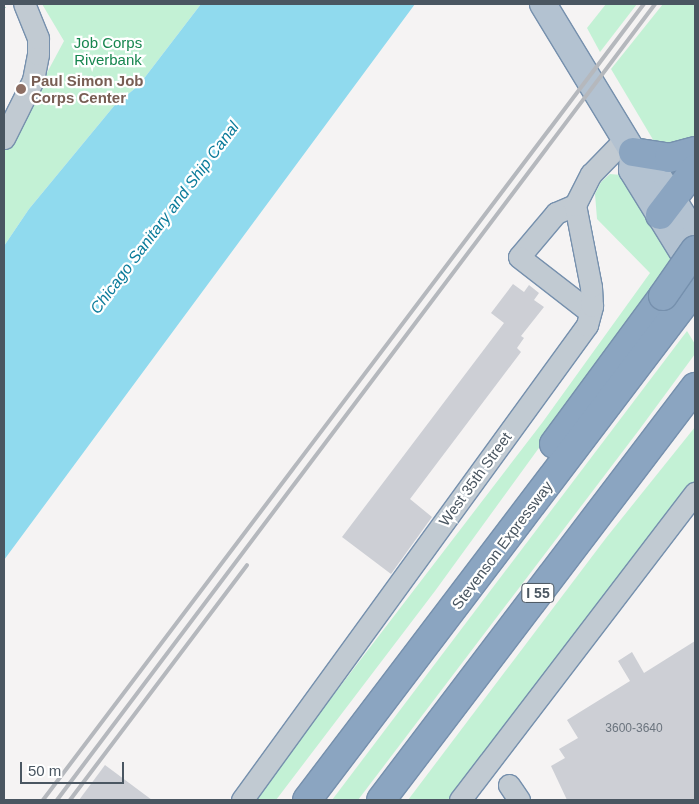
<!DOCTYPE html>
<style>
body{margin:0}
#map{position:relative;width:699px;height:804px;overflow:hidden;background:#f5f3f3;font-family:Helvetica,sans-serif}
div>[style]{position:absolute}
.green>*{inset:0;background:#c3f1d5}
.water>*{inset:0;background:#90daee}
.building>*{inset:0;background:#cdcfd5}
.path>*{height:2.5px;margin-top:-1.25px;transform-origin:0;background:repeating-linear-gradient(90deg,#7ad0a6 0 4px,transparent 0 6.5px)}
.roads{filter:drop-shadow(1px 0 #7690ad) drop-shadow(-1px 0 #7690ad) drop-shadow(0 1px #7690ad) drop-shadow(0 -1px #7690ad)}
.minor>*{height:21px;margin:-10.5px;padding:0 10.5px;transform-origin:10.5px;border-radius:10.5px;background:#c1cad2}
.major>*{height:26px;margin:-13px;padding:0 13px;transform-origin:13px;border-radius:13px;background:#b3c2d1}
.highway>*{height:28px;margin:-14px;padding:0 14px;transform-origin:14px;border-radius:14px;background:#8ba5c1}
.rail>*{height:4px;margin:-2px;padding:0 2px;transform-origin:2px;border-radius:2px;background:#b5b8bd}
.bridges{filter:drop-shadow(1px 0 #7690ad) drop-shadow(-1px 0 #7690ad) drop-shadow(0 1px #7690ad) drop-shadow(0 -1px #7690ad)}
.highway-bridge>*{height:28px;margin:-14px;padding:0 14px;transform-origin:14px;border-radius:14px;background:#8ba5c1}
.dots>*{width:14px;height:14px;translate:-50% -50%;box-sizing:border-box;border:2px solid #fff;border-radius:50%}
span{translate:-50% -50%;white-space:nowrap;text-align:center;line-height:1.15;-webkit-text-stroke:4.5px #fff;paint-order:stroke}
.number-label{font-size:12px;color:#6b747e}
.number-label span{-webkit-text-stroke-width:0}
.shield-label span{padding:1px 4px;background:#fff;border:1px solid;border-radius:4px;-webkit-text-stroke-width:0}
.shield-label{font-size:14px;color:#4a5661;font-weight:700}
.park-label{font-size:15px;color:#17864f}
.education-label{font-size:15px;color:#785e54;font-weight:700}
.left{translate:0 -50%;text-align:left}
.street-label{font-size:15px;color:#4a5661}
.water-label{font-size:16px;color:#0c7c9b;font-style:italic}
.frame{position:absolute;inset:0;border:5px solid #4a5661;pointer-events:none}
.scale{position:absolute;left:20px;top:762px;width:104px;height:22px;box-sizing:border-box;border:2px solid #4a5661;border-top:0;padding-left:6px;font-size:15px;line-height:18px;white-space:nowrap;color:#4a5661;-webkit-text-stroke:4px #fff;paint-order:stroke}
</style>
<div id="map">
<div class="green">
<i style="clip-path:polygon(42px 4px,201px 4px,139px 85px,114px 106px,29px 209px,4px 246px,4px 148px,13px 136px,64px 41px)"></i>
<i style="clip-path:polygon(606px 4px,637px 4px,600px 52px,587px 28px)"></i>
<i style="clip-path:polygon(663px 4px,695px 4px,695px 141px,685px 147px,655px 143px,611px 69px)"></i>
<i style="clip-path:polygon(610px 174px,621px 175px,674px 262px,435px 591px,276px 800px,253px 800px,542px 423px,650px 273px,597px 219px,595px 194px,601px 182px)"></i>
<i style="clip-path:polygon(687px 331px,695px 344px,695px 354px,639px 430px,358px 800px,332px 800px)"></i>
<i style="clip-path:polygon(695px 427px,695px 487px,456px 800px,408px 800px,606px 538px)"></i>
</div>
<div class="water">
<i style="clip-path:polygon(201px 4px,415px 4px,4px 560px,4px 246px,29px 209px,114px 106px,139px 85px)"></i>
</div>
<div class="building">
<i style="clip-path:polygon(513px 284px,524px 292px,529px 285px,539px 293px,534px 300px,544px 307px,521px 336px,524px 338px,517px 348px,521px 352px,410px 499px,432px 517px,391px 574px,342px 537px,504px 323px,491px 313px)"></i>
<i style="clip-path:polygon(695px 641px,695px 800px,567px 800px,551px 766px,565px 758px,559px 749px,578px 738px,567px 720px,630px 681px,618px 661px,632px 652px,644px 673px)"></i>
<i style="clip-path:polygon(105px 765px,152px 800px,79px 800px)"></i>
</div>
<div class="path">
<i style="left:4px;top:8px;width:1px;rotate:-90deg"></i>
</div>
<div class="roads">
<div class="minor">
<i style="left:4px;top:138px;width:65px;rotate:-63.4deg"></i>
<i style="left:33px;top:80px;width:26px;rotate:-79deg"></i>
<i style="left:38px;top:54px;width:16px;rotate:-90deg"></i>
<i style="left:38px;top:38px;width:37px;rotate:-112deg"></i>
<i style="left:575px;top:205px;width:21px;rotate:157deg"></i>
<i style="left:556px;top:213px;width:57px;rotate:130.1deg"></i>
<i style="left:519px;top:257px;width:90px;rotate:37.8deg"></i>
<i style="left:509px;top:785px;width:18px;rotate:56deg"></i>
<i style="left:242px;top:800px;width:587px;rotate:-54.01deg"></i>
<i style="left:587px;top:325px;width:20px;rotate:-75deg"></i>
<i style="left:592px;top:306px;width:19px;rotate:-93deg"></i>
<i style="left:591px;top:287px;width:84px;rotate:-101deg"></i>
<i style="left:575px;top:205px;width:35px;rotate:-63deg"></i>
<i style="left:591px;top:174px;width:49px;rotate:-45.8deg"></i>
<i style="left:460px;top:800px;width:387px;rotate:-52.6deg"></i>
</div>
<div class="major">
<i style="left:543px;top:4px;width:173px;rotate:58.7deg"></i>
<i style="left:633px;top:152px;width:19px;rotate:32deg"></i>
<i style="left:649px;top:162px;width:86px;rotate:57.8deg"></i>
<i style="left:633px;top:152px;width:18px;rotate:93deg"></i>
<i style="left:632px;top:170px;width:120px;rotate:58.3deg"></i>
</div>
<div class="highway">
<i style="left:633px;top:152px;width:36px;rotate:9deg"></i>
<i style="left:669px;top:158px;width:27px;rotate:-15deg"></i>
<i style="left:660px;top:215px;width:58px;rotate:-52.7deg"></i>
<i style="left:554px;top:444px;width:184px;rotate:-53.6deg"></i>
<i style="left:307px;top:800px;width:642px;rotate:-52.79deg"></i>
<i style="left:381px;top:800px;width:519px;rotate:-52.75deg"></i>
</div>
</div>
<div class="rail">
<i style="left:43px;top:800px;width:997px;rotate:-52.95deg"></i>
<i style="left:57px;top:800px;width:996px;rotate:-53.08deg"></i>
<i style="left:70px;top:800px;width:294px;rotate:-53deg"></i>
</div>
<div class="bridges">
<div class="highway-bridge">
<i style="left:663px;top:296px;width:56px;rotate:-55.2deg"></i>
</div>
</div>
<div class="dots">
<i style="left:21px;top:89px;background:#8d6e63"></i>
</div>
<div class="number-label">
<span style="left:634px;top:729px">3600-3640</span>
</div>
<div class="shield-label">
<span style="left:538px;top:593px">I 55</span>
</div>
<div class="park-label">
<span style="left:108px;top:51px">Job Corps<br>Riverbank</span>
</div>
<div class="education-label">
<span class="left" style="left:31px;top:89px">Paul Simon Job<br>Corps Center</span>
</div>
<div class="street-label">
<span style="left:475px;top:479px;rotate:-54deg">West 35th Street</span>
<span style="left:502px;top:545px;rotate:-53deg">Stevenson Expressway</span>
</div>
<div class="water-label">
<span style="left:165px;top:218px;rotate:-53deg">Chicago Sanitary and Ship Canal</span>
</div>
<div class="frame"></div>
<div class="scale">50 m</div>
</div>
